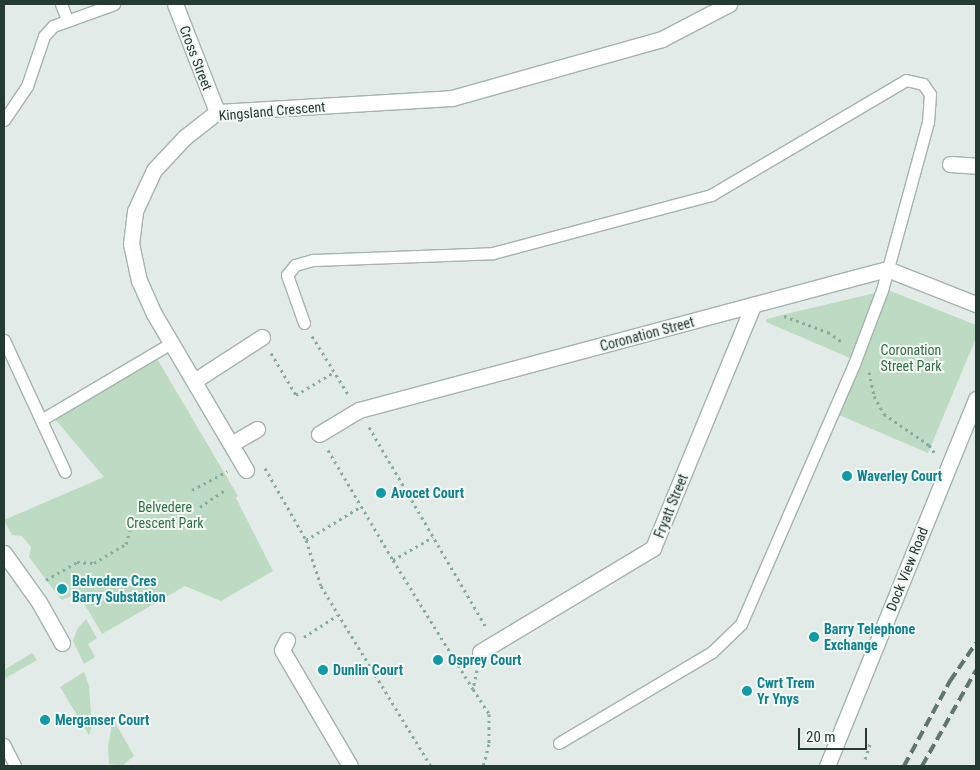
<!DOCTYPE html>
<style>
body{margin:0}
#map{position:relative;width:980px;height:770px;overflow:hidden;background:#e2ebe7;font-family:"Roboto Condensed",sans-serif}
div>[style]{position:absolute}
.green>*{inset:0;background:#bddbc2}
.path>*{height:3px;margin-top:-1.5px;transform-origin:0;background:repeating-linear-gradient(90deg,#85ac9d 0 2.5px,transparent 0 6.5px)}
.roads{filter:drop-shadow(1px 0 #a5b3ad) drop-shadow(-1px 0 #a5b3ad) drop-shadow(0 1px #a5b3ad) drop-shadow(0 -1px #a5b3ad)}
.service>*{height:11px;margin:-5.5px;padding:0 5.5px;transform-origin:5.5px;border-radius:5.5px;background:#fff}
.minor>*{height:15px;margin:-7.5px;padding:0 7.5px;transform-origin:7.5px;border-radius:7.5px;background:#fff}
.rail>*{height:4px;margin-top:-2px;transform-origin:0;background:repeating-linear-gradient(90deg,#5e766e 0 10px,transparent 0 15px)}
.dots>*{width:14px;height:14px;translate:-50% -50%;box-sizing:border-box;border:2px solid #f3f8f5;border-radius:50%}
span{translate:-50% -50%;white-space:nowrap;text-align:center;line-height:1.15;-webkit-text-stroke:4px #f3f8f5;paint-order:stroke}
.street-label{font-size:14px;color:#243b33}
.park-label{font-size:14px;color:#316f44}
.culture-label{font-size:14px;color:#0d838f;font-weight:700}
.left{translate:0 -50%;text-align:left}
.frame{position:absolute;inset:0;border:5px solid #243b33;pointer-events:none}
.scale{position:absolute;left:798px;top:728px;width:69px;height:22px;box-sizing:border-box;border:2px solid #243b33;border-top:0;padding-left:6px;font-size:15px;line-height:18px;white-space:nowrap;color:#243b33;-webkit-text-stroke:4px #f3f8f5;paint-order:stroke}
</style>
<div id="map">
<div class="green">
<i style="clip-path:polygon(888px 290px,976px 325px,976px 338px,928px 453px,839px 415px,858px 366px,850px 358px,766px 322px,767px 319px,786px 314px)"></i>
<i style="clip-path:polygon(156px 357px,238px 496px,236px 498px,273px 571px,221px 601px,185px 586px,102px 634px,78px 593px,62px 600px,59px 597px,29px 557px,31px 547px,22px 536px,12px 535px,4px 520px,104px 477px,54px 418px)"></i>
<i style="clip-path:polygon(86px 619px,97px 638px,88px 644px,95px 657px,84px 664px,73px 641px,77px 629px)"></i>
<i style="clip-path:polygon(32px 653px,37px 660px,4px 679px,4px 670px)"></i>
<i style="clip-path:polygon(84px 672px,89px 686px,92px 726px,89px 735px,60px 687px)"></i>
<i style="clip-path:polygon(115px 722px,134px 756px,122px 766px,109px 764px,108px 747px,112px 724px)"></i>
</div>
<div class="path">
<i style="left:784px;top:316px;width:47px;rotate:20deg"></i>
<i style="left:828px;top:332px;width:19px;rotate:35deg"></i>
<i style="left:312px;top:336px;width:68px;rotate:58.2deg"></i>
<i style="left:271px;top:353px;width:49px;rotate:59.2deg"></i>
<i style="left:296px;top:395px;width:44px;rotate:-31.2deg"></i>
<i style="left:869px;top:372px;width:25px;rotate:78deg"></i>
<i style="left:874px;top:396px;width:21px;rotate:61deg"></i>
<i style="left:884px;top:414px;width:55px;rotate:34.6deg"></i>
<i style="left:929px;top:445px;width:9px;rotate:54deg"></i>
<i style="left:369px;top:427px;width:232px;rotate:59.7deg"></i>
<i style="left:328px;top:450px;width:128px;rotate:59.4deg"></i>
<i style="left:393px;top:560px;width:46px;rotate:-29.9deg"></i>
<i style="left:265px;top:468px;width:83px;rotate:60.3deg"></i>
<i style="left:306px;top:540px;width:48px;rotate:71.9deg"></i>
<i style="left:321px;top:586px;width:211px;rotate:58.6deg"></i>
<i style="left:192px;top:490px;width:40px;rotate:-28deg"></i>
<i style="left:200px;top:507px;width:29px;rotate:-34deg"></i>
<i style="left:306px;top:540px;width:63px;rotate:-31.4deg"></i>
<i style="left:393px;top:560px;width:152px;rotate:58.2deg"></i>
<i style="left:46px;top:580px;width:36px;rotate:-30deg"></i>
<i style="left:77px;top:562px;width:17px;rotate:3deg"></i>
<i style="left:94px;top:563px;width:37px;rotate:-31deg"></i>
<i style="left:126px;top:544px;width:14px;rotate:-73deg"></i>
<i style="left:304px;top:637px;width:40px;rotate:-32.9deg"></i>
<i style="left:477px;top:670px;width:19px;rotate:102deg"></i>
<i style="left:473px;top:689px;width:30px;rotate:57deg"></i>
<i style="left:489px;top:714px;width:30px;rotate:90deg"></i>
<i style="left:489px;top:744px;width:23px;rotate:105deg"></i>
<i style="left:865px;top:759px;width:19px;rotate:-72deg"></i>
</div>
<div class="roads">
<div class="service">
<i style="left:61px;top:4px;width:17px;rotate:69deg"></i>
<i style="left:4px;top:120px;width:41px;rotate:-55.9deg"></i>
<i style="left:27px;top:86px;width:53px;rotate:-71.2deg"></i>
<i style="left:44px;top:36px;width:13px;rotate:-48deg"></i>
<i style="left:53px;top:26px;width:65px;rotate:-19.8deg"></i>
<i style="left:304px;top:323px;width:51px;rotate:-109.5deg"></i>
<i style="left:287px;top:275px;width:13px;rotate:-51deg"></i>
<i style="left:295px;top:265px;width:19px;rotate:-16deg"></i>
<i style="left:313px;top:260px;width:180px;rotate:-2.2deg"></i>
<i style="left:493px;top:253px;width:226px;rotate:-14.9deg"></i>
<i style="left:711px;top:195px;width:226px;rotate:-30.5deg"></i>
<i style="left:906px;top:80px;width:17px;rotate:13deg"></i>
<i style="left:923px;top:84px;width:12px;rotate:55deg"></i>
<i style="left:930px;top:94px;width:28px;rotate:94deg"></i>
<i style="left:928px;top:122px;width:174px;rotate:105.3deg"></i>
<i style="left:882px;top:290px;width:79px;rotate:110.7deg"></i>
<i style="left:854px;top:364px;width:283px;rotate:113.5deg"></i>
<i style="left:741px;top:624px;width:40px;rotate:136deg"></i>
<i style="left:712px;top:652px;width:178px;rotate:149.3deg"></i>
<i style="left:4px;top:340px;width:145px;rotate:65.2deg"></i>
<i style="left:41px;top:420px;width:151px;rotate:-30.6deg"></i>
<i style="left:4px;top:744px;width:25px;rotate:63deg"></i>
</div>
<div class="minor">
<i style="left:175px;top:4px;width:116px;rotate:68.7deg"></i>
<i style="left:950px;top:164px;width:26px;rotate:4deg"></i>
<i style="left:194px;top:381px;width:81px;rotate:-32.9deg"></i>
<i style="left:319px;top:434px;width:47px;rotate:-31deg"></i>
<i style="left:359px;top:410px;width:547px;rotate:-14.95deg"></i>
<i style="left:887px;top:269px;width:96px;rotate:21.5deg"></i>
<i style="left:231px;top:444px;width:30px;rotate:-30deg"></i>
<i style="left:246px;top:470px;width:181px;rotate:-120.5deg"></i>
<i style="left:154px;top:314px;width:36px;rotate:-114deg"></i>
<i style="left:139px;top:281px;width:38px;rotate:-102deg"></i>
<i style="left:131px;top:244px;width:33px;rotate:-83deg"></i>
<i style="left:135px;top:211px;width:45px;rotate:-65.1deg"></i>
<i style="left:154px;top:170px;width:45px;rotate:-46.8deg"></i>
<i style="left:185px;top:137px;width:41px;rotate:-38deg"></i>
<i style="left:217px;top:112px;width:235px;rotate:-3.4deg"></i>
<i style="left:452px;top:98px;width:218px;rotate:-15.7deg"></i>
<i style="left:662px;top:39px;width:76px;rotate:-27.6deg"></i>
<i style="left:4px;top:553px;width:60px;rotate:54.5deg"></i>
<i style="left:39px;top:602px;width:47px;rotate:60.7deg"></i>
<i style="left:287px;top:640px;width:11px;rotate:117deg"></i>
<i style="left:282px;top:650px;width:134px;rotate:59.6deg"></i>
<i style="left:480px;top:652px;width:202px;rotate:-31deg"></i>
<i style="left:653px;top:548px;width:263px;rotate:-67.6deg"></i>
<i style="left:827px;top:766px;width:396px;rotate:-67.9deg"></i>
</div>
</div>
<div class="rail">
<i style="left:904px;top:766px;width:97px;rotate:-61.6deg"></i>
<i style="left:950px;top:681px;width:46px;rotate:-55.6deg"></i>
<i style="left:922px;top:766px;width:110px;rotate:-60.6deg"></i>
</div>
<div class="dots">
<i style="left:847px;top:476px;background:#0f9aa8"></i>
<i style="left:381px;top:493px;background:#0f9aa8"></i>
<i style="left:62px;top:589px;background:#0f9aa8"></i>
<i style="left:814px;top:637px;background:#0f9aa8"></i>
<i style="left:438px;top:660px;background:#0f9aa8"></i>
<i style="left:323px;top:670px;background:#0f9aa8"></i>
<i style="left:747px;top:691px;background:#0f9aa8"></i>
<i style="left:45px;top:720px;background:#0f9aa8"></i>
</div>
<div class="street-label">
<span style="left:196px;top:58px;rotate:69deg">Cross Street</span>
<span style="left:272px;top:111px;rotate:-5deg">Kingsland Crescent</span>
<span style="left:647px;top:334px;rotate:-15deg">Coronation Street</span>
<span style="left:671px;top:506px;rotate:-68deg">Fryatt Street</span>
<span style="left:907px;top:569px;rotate:-68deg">Dock View Road</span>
</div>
<div class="park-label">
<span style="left:911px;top:358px">Coronation<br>Street Park</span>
<span style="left:165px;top:515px">Belvedere<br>Crescent Park</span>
</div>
<div class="culture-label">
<span class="left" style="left:857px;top:476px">Waverley Court</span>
<span class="left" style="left:391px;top:493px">Avocet Court</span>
<span class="left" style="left:72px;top:589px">Belvedere Cres<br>Barry Substation</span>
<span class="left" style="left:824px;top:637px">Barry Telephone<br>Exchange</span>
<span class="left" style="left:448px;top:660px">Osprey Court</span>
<span class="left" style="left:333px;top:670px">Dunlin Court</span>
<span class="left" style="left:757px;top:691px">Cwrt Trem<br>Yr Ynys</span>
<span class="left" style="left:55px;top:720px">Merganser Court</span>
</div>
<div class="frame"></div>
<div class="scale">20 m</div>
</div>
